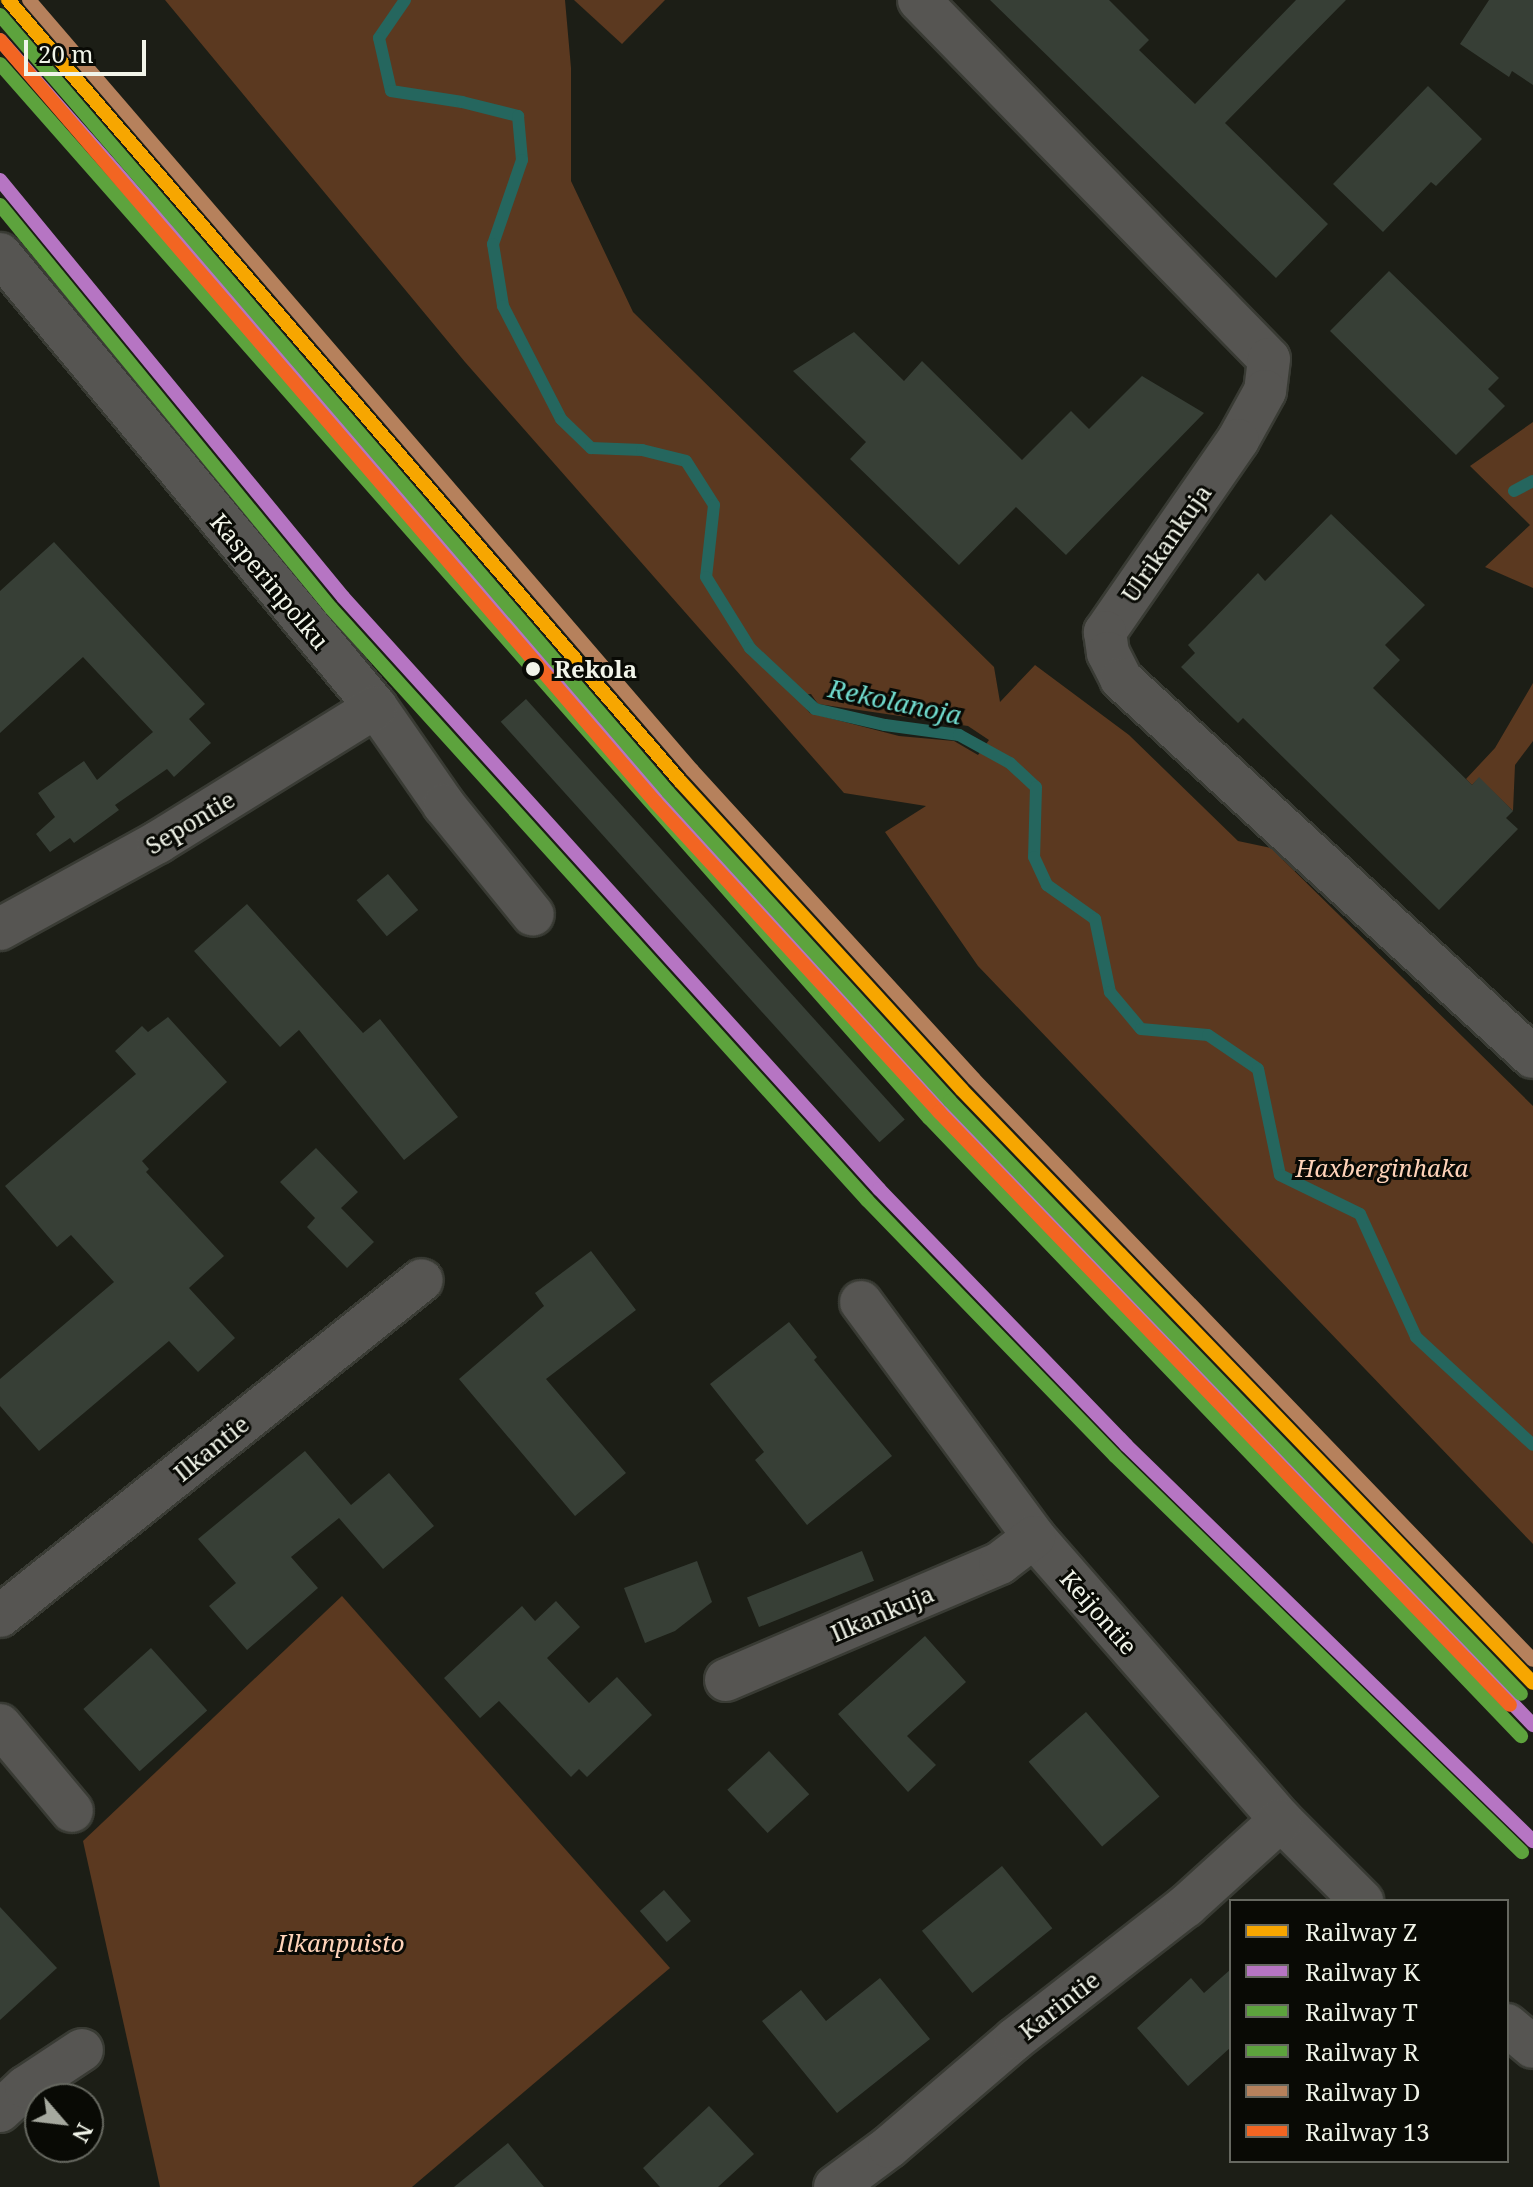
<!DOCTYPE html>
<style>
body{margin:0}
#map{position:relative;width:1533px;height:2187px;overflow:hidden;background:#1c1e16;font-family:"Noto Serif",serif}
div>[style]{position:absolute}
.green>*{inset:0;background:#5b3920}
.stream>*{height:12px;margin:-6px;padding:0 6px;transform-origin:6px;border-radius:6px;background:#25665e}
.building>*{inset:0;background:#373f36;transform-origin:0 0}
.roads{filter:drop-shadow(2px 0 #393b34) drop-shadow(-2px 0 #393b34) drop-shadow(0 2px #393b34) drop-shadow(0 -2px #393b34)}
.street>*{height:42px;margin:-21px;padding:0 21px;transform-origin:21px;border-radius:21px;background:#565552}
.rail-1>*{height:14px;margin:-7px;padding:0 7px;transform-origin:7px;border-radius:7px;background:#f7a600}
.rail-2>*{height:14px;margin:-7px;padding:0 7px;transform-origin:7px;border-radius:7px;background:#b675c3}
.rail-3>*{height:14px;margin:-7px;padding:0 7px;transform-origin:7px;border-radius:7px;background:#5da33d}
.rail-4>*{height:14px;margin:-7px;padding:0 7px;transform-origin:7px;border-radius:7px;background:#5da33d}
.rail-5>*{height:14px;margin:-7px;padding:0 7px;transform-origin:7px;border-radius:7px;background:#b6815c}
.rail-6>*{height:14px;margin:-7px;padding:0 7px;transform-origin:7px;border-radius:7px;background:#f26522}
.dots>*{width:22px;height:22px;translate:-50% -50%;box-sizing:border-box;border:4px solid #090a05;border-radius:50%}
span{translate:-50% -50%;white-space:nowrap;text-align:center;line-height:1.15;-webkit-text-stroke:6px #090a05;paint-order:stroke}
.street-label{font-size:24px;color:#f1f4e9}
.stop-label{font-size:24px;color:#f1f4e9;font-weight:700}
.left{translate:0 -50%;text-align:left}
.park-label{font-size:24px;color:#ffd3b9;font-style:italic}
.water-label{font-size:26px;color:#70dacd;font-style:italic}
.legend{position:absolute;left:1229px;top:1899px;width:280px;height:264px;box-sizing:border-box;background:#090a05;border:2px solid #666860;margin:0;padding:10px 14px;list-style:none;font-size:24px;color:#f1f4e9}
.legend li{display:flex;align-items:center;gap:16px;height:40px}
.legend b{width:40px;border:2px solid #666860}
.north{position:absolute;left:24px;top:2083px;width:80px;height:80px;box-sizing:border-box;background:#090a05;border:2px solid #666860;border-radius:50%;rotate:118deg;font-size:22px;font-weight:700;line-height:32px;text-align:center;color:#f1f4e9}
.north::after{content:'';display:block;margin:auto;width:28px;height:36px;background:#a6a99f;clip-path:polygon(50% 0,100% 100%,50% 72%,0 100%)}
.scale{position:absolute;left:24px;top:40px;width:122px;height:36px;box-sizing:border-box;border:4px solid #f1f4e9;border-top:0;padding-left:10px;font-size:24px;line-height:28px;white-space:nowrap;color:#f1f4e9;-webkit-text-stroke:6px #090a05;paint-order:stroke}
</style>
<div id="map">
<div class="green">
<i style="clip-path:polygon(evenodd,165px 0,565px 0,571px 68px,571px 181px,633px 312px,994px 667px,1000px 702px,1035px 665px,1129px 735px,1238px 841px,1271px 848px,1533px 1106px,1533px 1544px,978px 966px,885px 832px,926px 806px,844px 793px,465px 362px,165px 0,811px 694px,818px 704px,968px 726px,989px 740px,978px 755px,954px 741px,899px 736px,810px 713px,794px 695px,811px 694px)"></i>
<i style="clip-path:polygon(574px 0,665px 0,622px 44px)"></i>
<i style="clip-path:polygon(1533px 422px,1533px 588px,1485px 567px,1530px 525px,1470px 466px)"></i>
<i style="clip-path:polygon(1533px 683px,1533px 741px,1515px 765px,1513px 811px,1479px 778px,1472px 785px,1466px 779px,1495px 748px)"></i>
<i style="clip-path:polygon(342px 1596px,670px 1968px,412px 2187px,160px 2187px,83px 1841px)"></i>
</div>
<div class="stream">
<i style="left:405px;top:0;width:46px;rotate:124.4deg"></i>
<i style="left:379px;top:38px;width:54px;rotate:77.2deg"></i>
<i style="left:391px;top:91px;width:72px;rotate:8.8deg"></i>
<i style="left:462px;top:102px;width:58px;rotate:14deg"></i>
<i style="left:518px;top:116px;width:44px;rotate:84.8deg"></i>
<i style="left:522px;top:160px;width:89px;rotate:109deg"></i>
<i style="left:493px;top:244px;width:63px;rotate:80.8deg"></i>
<i style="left:503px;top:306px;width:127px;rotate:62.8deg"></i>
<i style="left:561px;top:419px;width:42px;rotate:44deg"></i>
<i style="left:591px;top:448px;width:51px;rotate:2.2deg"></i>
<i style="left:642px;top:450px;width:45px;rotate:14deg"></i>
<i style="left:686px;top:461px;width:52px;rotate:57.5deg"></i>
<i style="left:714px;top:505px;width:72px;rotate:96.3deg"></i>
<i style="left:706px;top:577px;width:84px;rotate:58.2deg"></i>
<i style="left:750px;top:648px;width:89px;rotate:43.2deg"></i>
<i style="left:815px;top:709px;width:72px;rotate:12.9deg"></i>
<i style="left:885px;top:725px;width:75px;rotate:7.7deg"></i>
<i style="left:959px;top:735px;width:58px;rotate:28.8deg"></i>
<i style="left:1010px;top:763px;width:35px;rotate:43deg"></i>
<i style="left:1036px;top:787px;width:70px;rotate:91.6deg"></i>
<i style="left:1034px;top:857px;width:31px;rotate:65deg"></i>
<i style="left:1047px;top:885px;width:59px;rotate:35.3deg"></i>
<i style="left:1095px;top:919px;width:75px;rotate:78.4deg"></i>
<i style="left:1110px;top:992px;width:48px;rotate:50deg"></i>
<i style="left:1141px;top:1029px;width:67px;rotate:5.1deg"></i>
<i style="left:1208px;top:1035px;width:60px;rotate:34.2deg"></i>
<i style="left:1258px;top:1069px;width:108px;rotate:78.3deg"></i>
<i style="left:1280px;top:1175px;width:89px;rotate:26deg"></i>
<i style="left:1360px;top:1214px;width:135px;rotate:65.5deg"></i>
<i style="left:1416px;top:1337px;width:159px;rotate:42.7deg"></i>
<i style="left:1514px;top:491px;width:21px;rotate:-28deg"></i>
</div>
<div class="building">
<i style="clip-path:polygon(990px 0,1109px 0,1149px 40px,1139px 50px,1195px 104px,1296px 0,1346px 0,1225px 123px,1328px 224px,1276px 278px)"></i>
<i style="clip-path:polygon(1489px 0,1533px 0,1533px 85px,1512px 71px,1509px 77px,1460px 44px)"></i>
<i style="clip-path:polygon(1428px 86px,1482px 139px,1436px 186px,1431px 182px,1383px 232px,1333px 184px)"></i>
<i style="clip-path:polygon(1389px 271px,1499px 378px,1488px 389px,1505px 406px,1456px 455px,1330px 331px)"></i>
<i style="clip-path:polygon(854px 332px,904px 381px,922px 361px,1022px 460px,1071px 411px,1089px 429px,1142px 376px,1204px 413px,1066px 555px,1016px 507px,959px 565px,850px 459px,866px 442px,793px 371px)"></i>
<i style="clip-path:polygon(1331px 514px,1425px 605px,1385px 645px,1400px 660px,1373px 688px,1472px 785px,1479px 777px,1513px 811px,1506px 818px,1518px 829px,1439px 910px,1243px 718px,1238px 723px,1181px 667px,1195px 653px,1188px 645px,1205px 628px,1258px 573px,1265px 581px)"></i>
<i style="clip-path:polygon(54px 542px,205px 704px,189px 719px,211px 743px,174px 777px,167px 769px,115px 805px,119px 810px,74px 843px,70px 838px,50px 852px,36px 834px,55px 817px,38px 793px,84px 761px,97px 780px,153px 732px,83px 657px,0 733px,0 591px)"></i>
<i style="left:526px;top:699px;width:566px;height:34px;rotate:48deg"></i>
<i style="left:388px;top:874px;width:47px;height:41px;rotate:50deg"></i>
<i style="clip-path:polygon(247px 904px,363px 1033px,380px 1019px,458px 1117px,404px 1160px,299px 1030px,280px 1047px,194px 951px)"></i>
<i style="clip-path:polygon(168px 1017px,227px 1082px,142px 1161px,149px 1169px,146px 1172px,224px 1256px,189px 1288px,235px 1338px,198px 1372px,169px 1341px,39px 1451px,0 1406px,0 1379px,114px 1282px,71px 1235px,57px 1247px,5px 1186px,136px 1074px,115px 1051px,142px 1026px,148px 1032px)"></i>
<i style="clip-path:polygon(316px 1148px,358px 1192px,341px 1208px,374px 1242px,347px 1268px,307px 1227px,315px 1218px,280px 1182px)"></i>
<i style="clip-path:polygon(591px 1251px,636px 1310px,546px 1379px,626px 1473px,575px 1516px,459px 1379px,544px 1306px,535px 1293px)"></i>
<i style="clip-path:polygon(789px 1322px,817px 1357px,814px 1360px,892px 1456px,807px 1525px,755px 1460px,764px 1452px,710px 1384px)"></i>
<i style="clip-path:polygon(305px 1451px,351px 1505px,389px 1473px,434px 1526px,383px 1569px,339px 1518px,291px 1557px,318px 1588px,247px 1650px,209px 1606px,236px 1583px,198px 1539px)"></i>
<i style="left:862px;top:1551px;width:32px;height:124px;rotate:68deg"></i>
<i style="clip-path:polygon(697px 1561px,712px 1602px,675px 1631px,645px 1643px,624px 1588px)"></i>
<i style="clip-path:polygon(556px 1601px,580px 1627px,547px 1658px,589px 1703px,617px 1677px,652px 1715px,587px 1777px,579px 1769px,571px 1777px,499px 1701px,480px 1718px,444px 1678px,522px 1606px,535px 1621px)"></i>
<i style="clip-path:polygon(925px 1636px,966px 1682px,907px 1736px,936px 1765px,908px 1792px,838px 1714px)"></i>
<i style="left:151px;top:1648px;width:84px;height:91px;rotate:48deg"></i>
<i style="left:1086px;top:1712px;width:112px;height:76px;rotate:49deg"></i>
<i style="left:769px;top:1751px;width:59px;height:57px;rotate:47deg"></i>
<i style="left:1002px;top:1866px;width:80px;height:103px;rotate:51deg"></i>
<i style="left:664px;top:1890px;width:41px;height:32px;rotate:49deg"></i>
<i style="clip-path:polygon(0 1907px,57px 1968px,0 2020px)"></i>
<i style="clip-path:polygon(1231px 1969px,1231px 2047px,1188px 2086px,1137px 2028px,1191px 1978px,1204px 1993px)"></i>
<i style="clip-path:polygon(880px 1978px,930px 2039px,837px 2113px,762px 2021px,801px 1990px,826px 2021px)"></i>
<i style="clip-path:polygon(709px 2106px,754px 2154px,718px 2187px,660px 2187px,643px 2168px)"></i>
<i style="clip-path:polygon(508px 2143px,544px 2187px,454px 2187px)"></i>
</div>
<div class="roads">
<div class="street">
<i style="left:919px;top:0;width:501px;rotate:45.73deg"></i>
<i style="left:1269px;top:359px;width:32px;rotate:97deg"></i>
<i style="left:1265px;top:391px;width:56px;rotate:118.9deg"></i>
<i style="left:1238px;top:440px;width:234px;rotate:124.7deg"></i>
<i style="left:1105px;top:632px;width:21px;rotate:82deg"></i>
<i style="left:1108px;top:653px;width:29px;rotate:63deg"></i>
<i style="left:1121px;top:679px;width:559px;rotate:42.54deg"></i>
<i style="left:0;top:254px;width:589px;rotate:50.31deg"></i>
<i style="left:376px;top:707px;width:119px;rotate:55.2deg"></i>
<i style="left:444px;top:805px;width:141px;rotate:51deg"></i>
<i style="left:0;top:929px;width:180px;rotate:-28.8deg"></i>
<i style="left:158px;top:842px;width:256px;rotate:-31.8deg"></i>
<i style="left:861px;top:1302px;width:292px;rotate:53.6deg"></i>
<i style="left:1034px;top:1537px;width:376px;rotate:48.9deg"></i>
<i style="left:1281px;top:1820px;width:115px;rotate:45deg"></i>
<i style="left:0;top:1616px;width:539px;rotate:-38.53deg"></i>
<i style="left:726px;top:1680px;width:298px;rotate:-23.1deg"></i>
<i style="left:1000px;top:1563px;width:43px;rotate:-37.4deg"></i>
<i style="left:0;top:1725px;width:112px;rotate:50.1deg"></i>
<i style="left:1507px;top:2025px;width:34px;rotate:40deg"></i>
<i style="left:0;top:2111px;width:35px;rotate:-43deg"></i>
<i style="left:26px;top:2087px;width:67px;rotate:-33.5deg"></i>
<i style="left:835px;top:2187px;width:67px;rotate:-36.5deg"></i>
<i style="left:889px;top:2147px;width:166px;rotate:-40.6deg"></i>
<i style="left:1015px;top:2039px;width:217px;rotate:-37.9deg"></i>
<i style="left:1186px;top:1906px;width:128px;rotate:-42.2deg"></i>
</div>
</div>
<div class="rail-1">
<i style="left:8px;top:0;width:1030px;rotate:49.29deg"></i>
<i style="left:680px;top:781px;width:418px;rotate:47.6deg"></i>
<i style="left:962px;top:1090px;width:823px;rotate:46.08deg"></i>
</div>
<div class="rail-2">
<i style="left:0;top:40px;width:1423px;rotate:48.59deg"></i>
<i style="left:941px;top:1107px;width:856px;rotate:46.23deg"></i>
<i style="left:0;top:180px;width:540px;rotate:50.56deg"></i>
<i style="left:343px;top:597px;width:799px;rotate:47.84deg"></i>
<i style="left:879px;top:1189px;width:356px;rotate:46deg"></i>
<i style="left:1126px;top:1445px;width:568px;rotate:44.22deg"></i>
</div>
<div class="rail-3">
<i style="left:0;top:64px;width:1405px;rotate:48.61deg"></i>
<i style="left:929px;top:1118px;width:856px;rotate:46.23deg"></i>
<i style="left:0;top:205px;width:522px;rotate:50.6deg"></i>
<i style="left:331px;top:608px;width:799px;rotate:47.84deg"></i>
<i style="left:867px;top:1200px;width:356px;rotate:45.9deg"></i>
<i style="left:1115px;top:1456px;width:568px;rotate:44.22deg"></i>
</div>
<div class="rail-4">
<i style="left:0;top:15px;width:1025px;rotate:49.31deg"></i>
<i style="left:668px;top:792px;width:418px;rotate:47.6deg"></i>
<i style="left:950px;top:1101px;width:823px;rotate:46.08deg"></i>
</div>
<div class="rail-5">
<i style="left:29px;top:0;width:1016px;rotate:49.27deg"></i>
<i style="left:692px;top:770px;width:418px;rotate:47.6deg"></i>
<i style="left:974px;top:1079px;width:806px;rotate:46.11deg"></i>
</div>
<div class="rail-6">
<i style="left:0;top:40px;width:1006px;rotate:49.31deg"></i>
<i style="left:656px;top:803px;width:419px;rotate:47.5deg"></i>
<i style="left:939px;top:1112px;width:823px;rotate:46.08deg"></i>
</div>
<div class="dots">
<i style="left:533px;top:669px;background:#f1f4e9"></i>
</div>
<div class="street-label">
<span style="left:1166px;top:543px;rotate:-55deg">Ulrikankuja</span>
<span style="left:270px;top:581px;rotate:50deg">Kasperinpolku</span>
<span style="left:190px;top:822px;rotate:-31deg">Sepontie</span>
<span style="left:211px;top:1448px;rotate:-39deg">Ilkantie</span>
<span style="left:1099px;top:1612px;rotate:49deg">Keijontie</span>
<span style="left:882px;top:1613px;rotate:-23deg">Ilkankuja</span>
<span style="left:1059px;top:2005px;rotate:-38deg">Karintie</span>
</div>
<div class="stop-label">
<span class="left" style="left:554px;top:669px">Rekola</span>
</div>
<div class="park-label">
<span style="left:1382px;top:1168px">Haxberginhaka</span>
<span style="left:341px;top:1943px">Ilkanpuisto</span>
</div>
<div class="water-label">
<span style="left:895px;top:702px;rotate:12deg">Rekolanoja</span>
</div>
<ul class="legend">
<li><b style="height:10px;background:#f7a600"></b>Railway Z</li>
<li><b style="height:10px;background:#b675c3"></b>Railway K</li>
<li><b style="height:10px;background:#5da33d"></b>Railway T</li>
<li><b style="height:10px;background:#5da33d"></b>Railway R</li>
<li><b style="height:10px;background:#b6815c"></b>Railway D</li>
<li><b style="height:10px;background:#f26522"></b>Railway 13</li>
</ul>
<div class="north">N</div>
<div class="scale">20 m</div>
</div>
